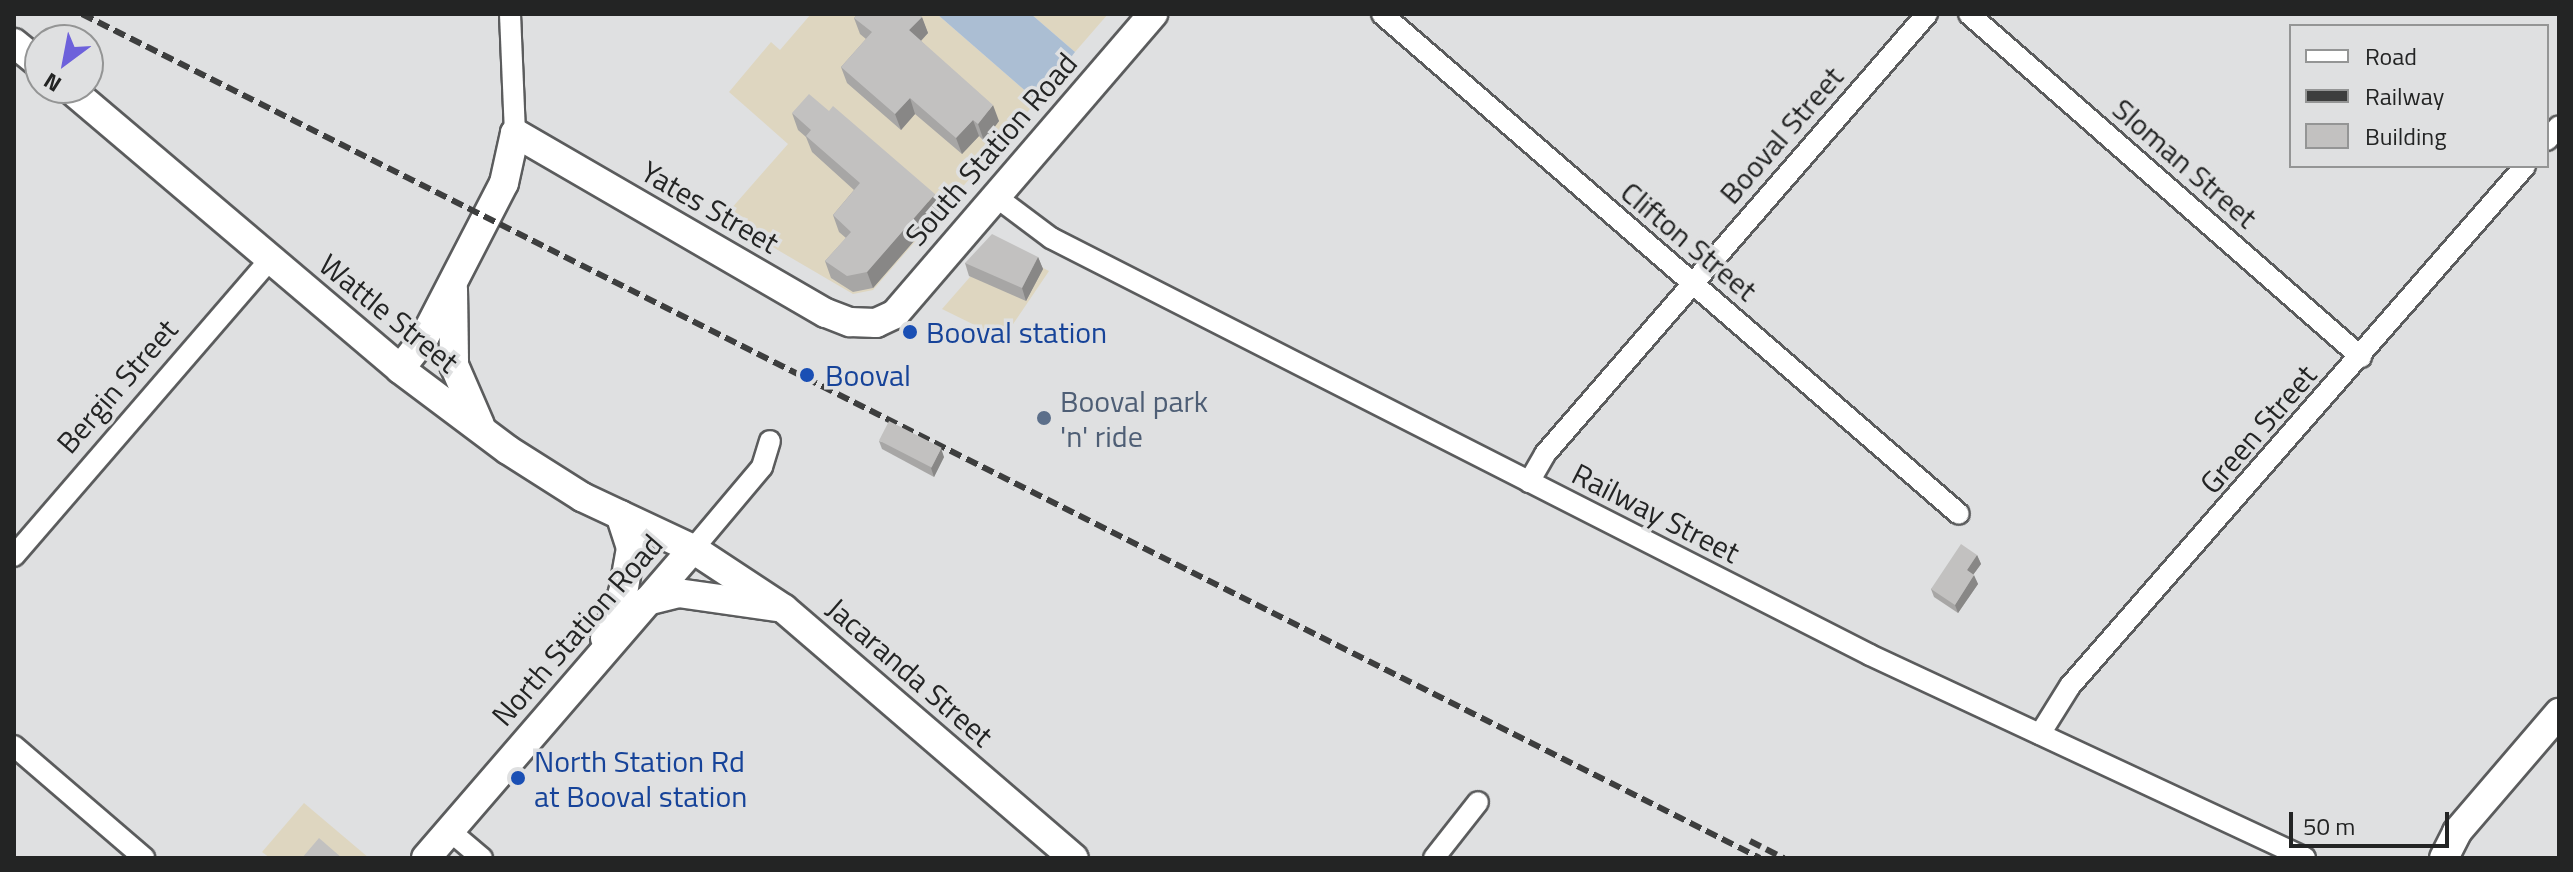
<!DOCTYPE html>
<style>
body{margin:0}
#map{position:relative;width:2573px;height:872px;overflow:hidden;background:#dfe0e1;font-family:"Titillium Web",sans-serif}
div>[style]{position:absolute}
.commercial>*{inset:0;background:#ded6c0}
.green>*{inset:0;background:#abbed3}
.roads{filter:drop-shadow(2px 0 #5b5c5d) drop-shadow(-2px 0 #5b5c5d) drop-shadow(0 2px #5b5c5d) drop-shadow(0 -2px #5b5c5d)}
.street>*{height:20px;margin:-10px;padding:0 10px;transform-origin:10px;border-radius:10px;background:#fff}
.secondary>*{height:28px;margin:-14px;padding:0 14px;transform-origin:14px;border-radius:14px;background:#fff}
.rail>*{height:6px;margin-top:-3px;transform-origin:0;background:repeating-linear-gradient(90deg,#3d3e3e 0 12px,transparent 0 18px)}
.wall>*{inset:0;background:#a7a6a5}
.shaded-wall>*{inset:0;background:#888786}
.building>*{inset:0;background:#c2c1c0;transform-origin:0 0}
.dots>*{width:22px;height:22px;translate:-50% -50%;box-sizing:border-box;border:4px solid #dfe0e1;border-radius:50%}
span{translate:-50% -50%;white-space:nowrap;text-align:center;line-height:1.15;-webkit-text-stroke:7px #dfe0e1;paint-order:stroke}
.street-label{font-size:30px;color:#232424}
.transit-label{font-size:30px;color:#164399}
.left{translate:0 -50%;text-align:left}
.service-label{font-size:30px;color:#4e5e75}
.frame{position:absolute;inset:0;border:16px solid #232424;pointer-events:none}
.legend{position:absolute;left:2289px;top:24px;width:260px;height:144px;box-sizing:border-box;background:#dfe0e1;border:2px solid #949595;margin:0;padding:10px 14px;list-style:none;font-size:24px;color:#232424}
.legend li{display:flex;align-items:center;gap:16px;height:40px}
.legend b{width:40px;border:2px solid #949595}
.north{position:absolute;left:24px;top:24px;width:80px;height:80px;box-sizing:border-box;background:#dfe0e1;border:2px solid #949595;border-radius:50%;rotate:212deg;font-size:22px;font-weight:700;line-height:32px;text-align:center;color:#232424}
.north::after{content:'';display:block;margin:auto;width:28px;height:36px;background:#6d61db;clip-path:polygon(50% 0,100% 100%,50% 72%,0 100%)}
.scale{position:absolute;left:2289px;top:812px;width:160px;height:36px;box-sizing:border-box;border:4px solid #232424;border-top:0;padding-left:10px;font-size:24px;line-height:28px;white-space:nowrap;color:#232424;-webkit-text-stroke:6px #dfe0e1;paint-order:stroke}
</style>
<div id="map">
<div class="commercial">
<i style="clip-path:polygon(811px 14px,937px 14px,1037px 101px,873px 290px,853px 294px,723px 218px,788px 144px,729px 92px,771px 42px,780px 50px)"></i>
<i style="clip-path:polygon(1031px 14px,1108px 14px,1075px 52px)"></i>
<i style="clip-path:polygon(998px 245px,1049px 271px,1003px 339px,942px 309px)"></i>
<i style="clip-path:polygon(304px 803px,369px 858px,270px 858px,262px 852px)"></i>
</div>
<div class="green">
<i style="clip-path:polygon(937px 14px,1031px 14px,1075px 52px,1037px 101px)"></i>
</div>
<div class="roads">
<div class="street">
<i style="left:510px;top:14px;width:119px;rotate:87.6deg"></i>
<i style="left:1382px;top:14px;width:763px;rotate:40.91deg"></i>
<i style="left:1969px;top:14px;width:521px;rotate:41.19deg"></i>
<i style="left:2547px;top:140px;width:18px;rotate:-49deg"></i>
<i style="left:995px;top:196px;width:70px;rotate:36.9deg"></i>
<i style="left:1051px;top:238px;width:919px;rotate:26.98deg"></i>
<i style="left:1870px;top:655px;width:480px;rotate:25deg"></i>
<i style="left:1529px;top:482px;width:32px;rotate:-60deg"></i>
<i style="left:1545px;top:454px;width:583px;rotate:-49.04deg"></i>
<i style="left:693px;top:549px;width:107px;rotate:-49.9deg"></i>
<i style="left:762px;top:467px;width:27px;rotate:-73deg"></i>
<i style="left:14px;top:556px;width:392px;rotate:-49.2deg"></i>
<i style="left:2040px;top:734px;width:57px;rotate:-58deg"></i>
<i style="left:2070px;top:686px;width:691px;rotate:-48.81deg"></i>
<i style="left:14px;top:746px;width:172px;rotate:40.7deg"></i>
<i style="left:450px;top:831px;width:42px;rotate:40.2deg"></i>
<i style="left:1434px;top:858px;width:71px;rotate:-51.8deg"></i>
</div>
<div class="secondary">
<i style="left:14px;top:43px;width:33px;rotate:39deg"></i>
<i style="left:69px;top:88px;width:434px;rotate:40.3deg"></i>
<i style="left:400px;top:369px;width:135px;rotate:36.9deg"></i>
<i style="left:508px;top:450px;width:88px;rotate:32.4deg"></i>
<i style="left:582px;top:497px;width:123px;rotate:25.1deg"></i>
<i style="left:693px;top:549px;width:109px;rotate:33.4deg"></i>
<i style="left:784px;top:609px;width:382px;rotate:40.7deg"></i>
<i style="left:453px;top:289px;width:76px;rotate:89.2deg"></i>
<i style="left:454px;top:365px;width:65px;rotate:66.6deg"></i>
<i style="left:400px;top:369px;width:39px;rotate:-52deg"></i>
<i style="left:424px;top:338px;width:174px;rotate:-62.7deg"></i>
<i style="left:504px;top:183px;width:51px;rotate:-77.6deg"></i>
<i style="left:515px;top:133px;width:359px;rotate:30.1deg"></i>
<i style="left:826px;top:313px;width:26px;rotate:21deg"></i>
<i style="left:850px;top:322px;width:26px;rotate:2deg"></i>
<i style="left:876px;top:323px;width:21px;rotate:-25deg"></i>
<i style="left:895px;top:314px;width:396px;rotate:-49.3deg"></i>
<i style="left:647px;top:601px;width:32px;rotate:-14deg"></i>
<i style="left:678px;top:593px;width:99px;rotate:8.1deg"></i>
<i style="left:605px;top:638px;width:48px;rotate:-68.2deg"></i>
<i style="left:623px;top:593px;width:46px;rotate:-79.9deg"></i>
<i style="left:631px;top:548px;width:35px;rotate:-108deg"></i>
<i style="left:426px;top:858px;width:408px;rotate:-49.2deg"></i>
<i style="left:2444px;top:858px;width:29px;rotate:-63deg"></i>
<i style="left:2457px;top:832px;width:157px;rotate:-49.4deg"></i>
</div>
</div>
<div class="rail">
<i style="left:82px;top:14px;width:1878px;rotate:26.7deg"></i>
<i style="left:1750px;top:841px;width:38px;rotate:27deg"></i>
</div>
<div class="wall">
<i style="clip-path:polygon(858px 14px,923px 14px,921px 16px,928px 33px,921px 41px,999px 121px,984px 141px,979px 136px,962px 154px,915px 114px,901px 130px,847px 83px,841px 67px,866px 39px,860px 34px,854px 18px)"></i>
<i style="clip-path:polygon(792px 113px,941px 210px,873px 288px,853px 292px,831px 278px,825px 261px,846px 238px,839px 232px,833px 215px,854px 190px,812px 152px,806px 137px,798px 130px)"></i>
<i style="clip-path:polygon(1038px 257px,1043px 269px,1026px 301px,969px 276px,965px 263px)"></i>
<i style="clip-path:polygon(879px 441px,944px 457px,934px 477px,882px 449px)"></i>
<i style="clip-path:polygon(1977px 555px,1981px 564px,1973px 575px,1978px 584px,1958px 613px,1934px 597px,1931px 589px)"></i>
</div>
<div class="shaded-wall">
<i style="clip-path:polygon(922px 17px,928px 33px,915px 47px,909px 30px)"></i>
<i style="clip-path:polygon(910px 98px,915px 114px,901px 130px,895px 114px)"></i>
<i style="clip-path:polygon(993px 105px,999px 121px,984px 141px,978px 124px)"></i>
<i style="clip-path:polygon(973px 120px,979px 136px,962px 154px,956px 138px)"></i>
<i style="clip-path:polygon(935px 194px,941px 210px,873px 288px,867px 272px)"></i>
<i style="clip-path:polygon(1038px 257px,1043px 269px,1026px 301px,1022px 288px)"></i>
<i style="clip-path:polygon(941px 448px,944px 457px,934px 477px,931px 468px)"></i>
<i style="clip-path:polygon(1977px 555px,1981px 564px,1970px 579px,1967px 570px)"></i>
<i style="clip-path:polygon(1974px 575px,1978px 584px,1958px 613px,1955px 605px)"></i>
</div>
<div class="building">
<i style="clip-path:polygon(858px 14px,919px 14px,922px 17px,909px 30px,993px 105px,978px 124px,973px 120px,956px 138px,910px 98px,895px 114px,841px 67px,872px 32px,854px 18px)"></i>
<i style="clip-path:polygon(809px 94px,829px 111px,833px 106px,935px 194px,867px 272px,847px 276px,825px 261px,851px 232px,833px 215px,860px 183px,806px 136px,811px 130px,792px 113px)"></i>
<i style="clip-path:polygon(992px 234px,1038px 257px,1022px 288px,965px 263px)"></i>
<i style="left:889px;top:421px;width:59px;height:22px;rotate:27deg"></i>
<i style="clip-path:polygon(1961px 544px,1977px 555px,1967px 570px,1974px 575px,1955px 605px,1931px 589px)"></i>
<i style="clip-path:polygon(319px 838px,342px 858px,302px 858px)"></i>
</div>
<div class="dots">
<i style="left:910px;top:332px;background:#1a4fb4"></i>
<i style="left:807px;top:375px;background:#1a4fb4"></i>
<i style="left:1044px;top:418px;background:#5c6f8a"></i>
<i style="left:518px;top:778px;background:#1a4fb4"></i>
</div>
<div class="street-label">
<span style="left:1781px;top:135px;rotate:-49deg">Booval Street</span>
<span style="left:991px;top:149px;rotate:-49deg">South Station Road</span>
<span style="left:2185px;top:163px;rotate:41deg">Sloman Street</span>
<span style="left:710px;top:207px;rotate:30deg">Yates Street</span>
<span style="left:1689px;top:241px;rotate:40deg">Clifton Street</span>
<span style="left:389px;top:313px;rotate:39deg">Wattle Street</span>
<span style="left:117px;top:386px;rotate:-49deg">Bergin Street</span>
<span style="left:2258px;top:429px;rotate:-49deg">Green Street</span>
<span style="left:1656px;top:513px;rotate:27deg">Railway Street</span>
<span style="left:577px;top:630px;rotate:-49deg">North Station Road</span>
<span style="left:910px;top:672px;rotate:41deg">Jacaranda Street</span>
</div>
<div class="transit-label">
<span class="left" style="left:926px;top:332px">Booval station</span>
<span class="left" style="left:825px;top:375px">Booval</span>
<span class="left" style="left:534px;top:778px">North Station Rd<br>at Booval station</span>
</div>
<div class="service-label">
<span class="left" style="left:1060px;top:418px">Booval park<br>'n' ride</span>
</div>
<div class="frame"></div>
<ul class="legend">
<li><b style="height:10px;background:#fff"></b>Road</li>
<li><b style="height:10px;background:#3d3e3e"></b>Railway</li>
<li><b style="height:22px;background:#c2c1c0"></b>Building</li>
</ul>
<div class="north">N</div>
<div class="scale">50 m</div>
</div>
